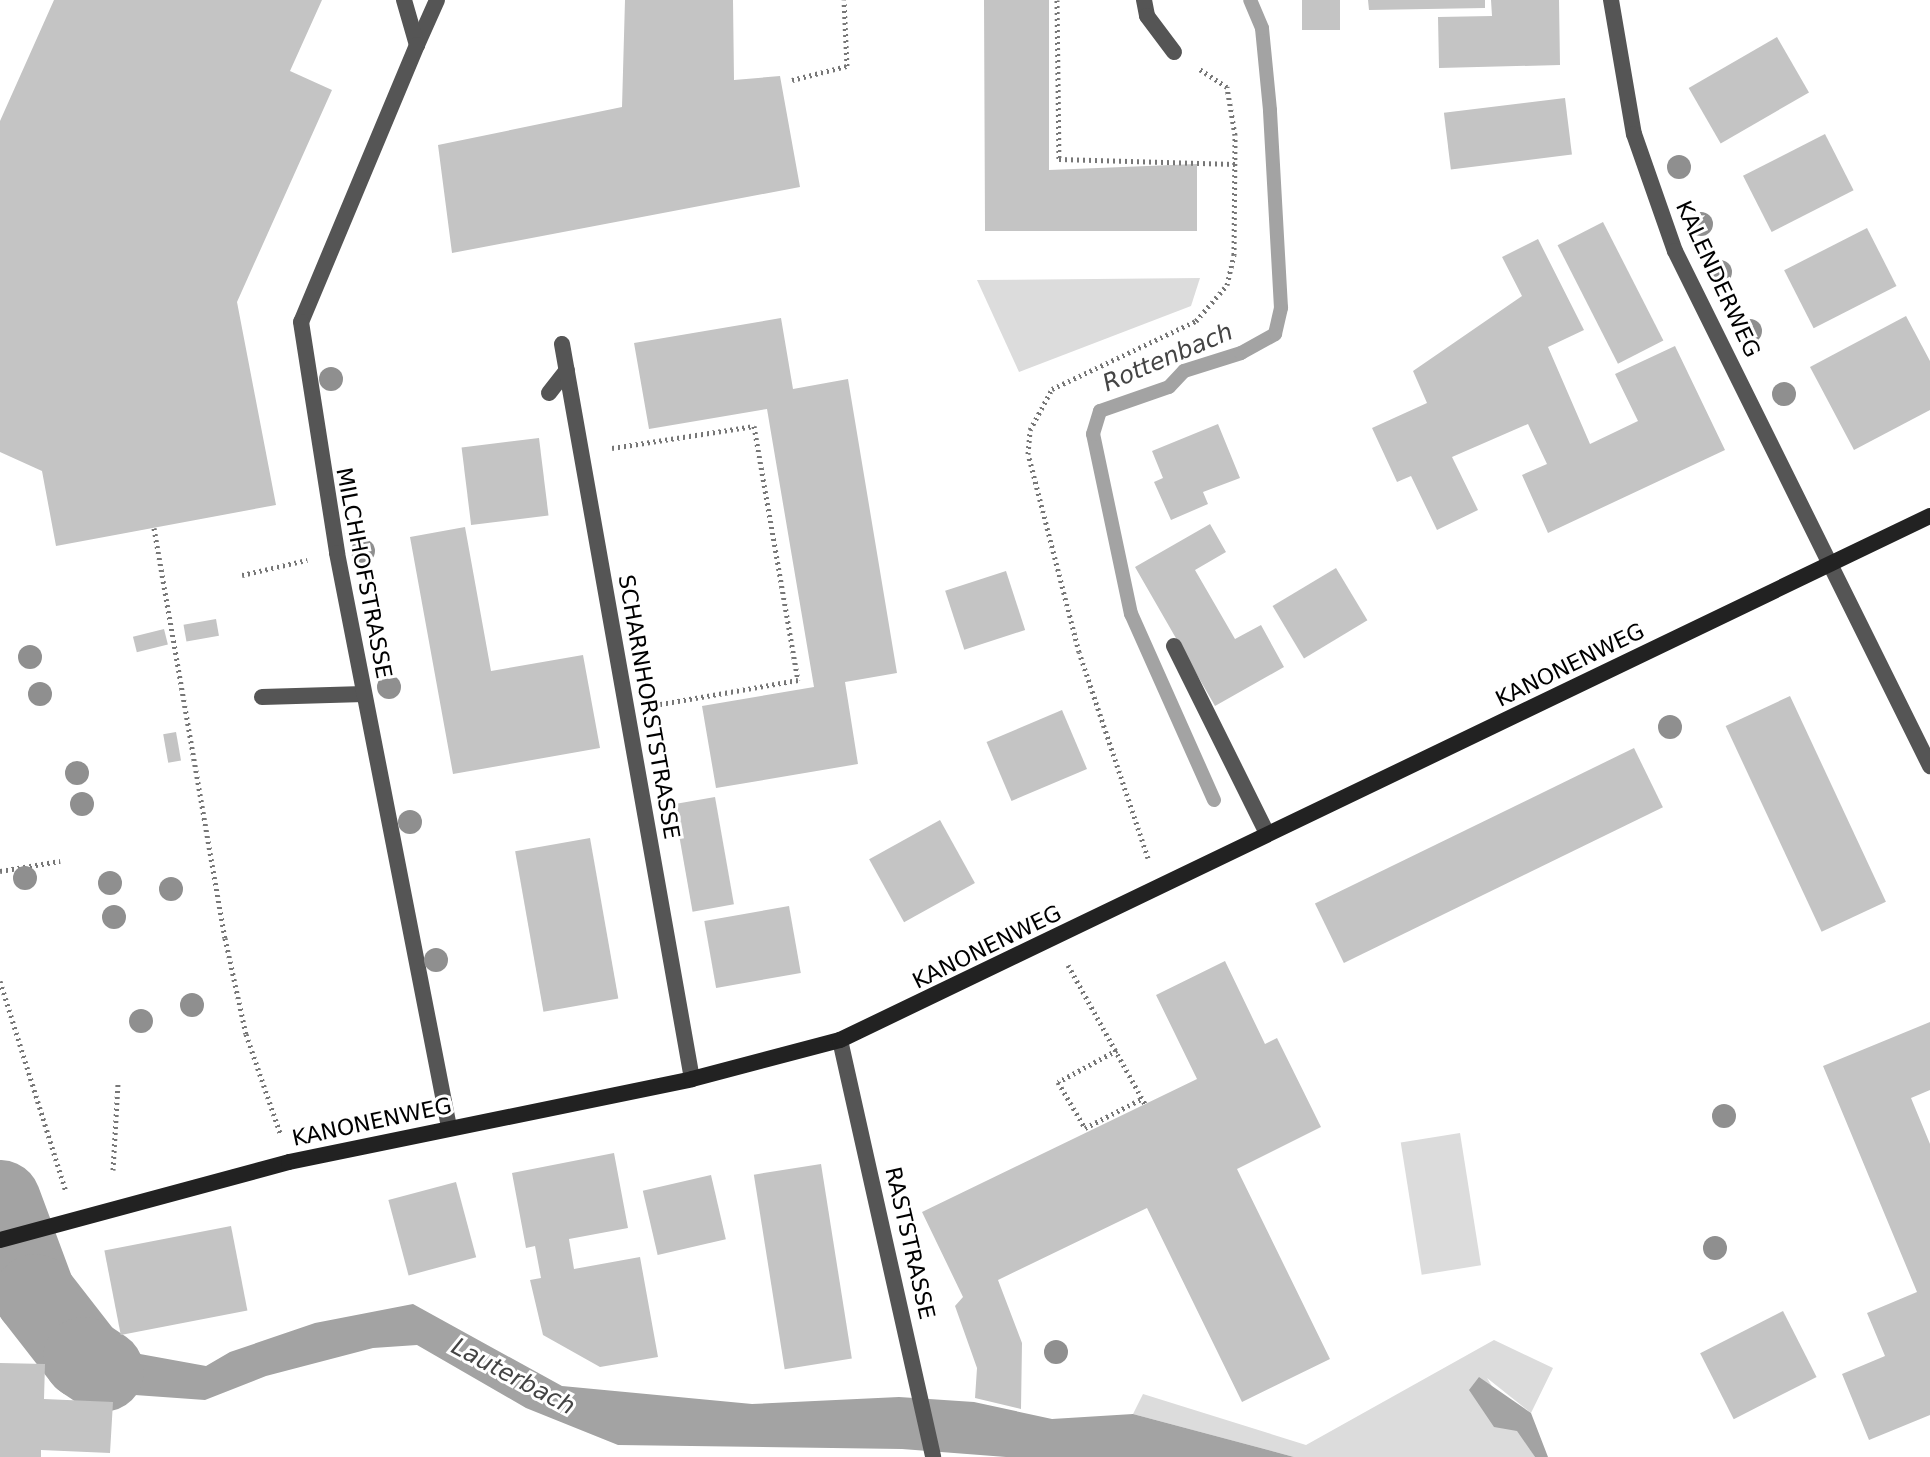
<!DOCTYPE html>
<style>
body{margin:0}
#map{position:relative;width:1930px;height:1457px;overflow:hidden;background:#fff;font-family:"DejaVu Sans",sans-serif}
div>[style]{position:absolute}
.green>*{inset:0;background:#dcdcdc;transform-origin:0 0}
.water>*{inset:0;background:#a3a3a3}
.stream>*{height:14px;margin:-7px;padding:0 7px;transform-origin:7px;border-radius:7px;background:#a3a3a3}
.river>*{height:82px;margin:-41px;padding:0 41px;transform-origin:41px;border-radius:41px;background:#a3a3a3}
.building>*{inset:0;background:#c4c4c4;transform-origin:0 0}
.path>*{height:5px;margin-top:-2.5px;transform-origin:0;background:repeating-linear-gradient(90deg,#777 0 2px,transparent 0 6px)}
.lane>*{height:16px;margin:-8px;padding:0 8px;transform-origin:8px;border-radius:8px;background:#555}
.street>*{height:16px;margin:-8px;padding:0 8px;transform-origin:8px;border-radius:8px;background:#555}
.secondary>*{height:16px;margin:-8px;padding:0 8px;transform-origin:8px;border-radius:8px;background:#222}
.trees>*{width:24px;height:24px;margin:-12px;border-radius:50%;background:#8f8f8f}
span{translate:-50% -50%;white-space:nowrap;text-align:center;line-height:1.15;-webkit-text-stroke:6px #fff;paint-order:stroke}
.street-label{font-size:22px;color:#000}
.water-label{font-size:24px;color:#444;font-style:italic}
</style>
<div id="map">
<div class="green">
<i style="clip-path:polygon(1200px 278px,1191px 306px,1019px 372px,977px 280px)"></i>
<i style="left:1460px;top:1133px;width:134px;height:60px;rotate:81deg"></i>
<i style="clip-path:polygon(1494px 1340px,1553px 1368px,1531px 1413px,1487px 1378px,1535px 1457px,1294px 1457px,1133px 1414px,1143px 1394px,1306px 1445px)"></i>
</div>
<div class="water">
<i style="clip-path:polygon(67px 1273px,99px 1333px,129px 1352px,206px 1366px,230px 1352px,315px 1323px,413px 1304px,562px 1386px,752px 1404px,899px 1397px,974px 1402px,1052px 1419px,1133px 1414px,1294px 1457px,1006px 1457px,902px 1449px,618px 1445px,526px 1408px,417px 1345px,373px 1348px,266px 1376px,205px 1400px,107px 1393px,68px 1365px,28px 1288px)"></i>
<i style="clip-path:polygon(1479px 1377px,1531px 1413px,1548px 1457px,1535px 1457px,1517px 1431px,1494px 1427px,1469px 1390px)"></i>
</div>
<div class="stream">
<i style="left:1214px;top:800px;width:204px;rotate:-114deg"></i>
<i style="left:1131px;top:614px;width:184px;rotate:-101.9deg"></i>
<i style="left:1093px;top:434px;width:24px;rotate:-73deg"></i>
<i style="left:1100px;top:411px;width:73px;rotate:-19.2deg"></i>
<i style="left:1169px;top:387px;width:22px;rotate:-47deg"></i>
<i style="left:1184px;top:371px;width:60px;rotate:-17.5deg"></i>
<i style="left:1241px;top:353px;width:39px;rotate:-29deg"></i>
<i style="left:1275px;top:334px;width:27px;rotate:-77deg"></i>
<i style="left:1281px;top:308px;width:198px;rotate:-93.2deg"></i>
<i style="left:1270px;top:110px;width:82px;rotate:-95.6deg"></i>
<i style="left:1262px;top:28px;width:30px;rotate:-113deg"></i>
</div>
<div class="river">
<i style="left:0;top:1201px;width:100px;rotate:69.6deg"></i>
<i style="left:35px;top:1295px;width:80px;rotate:52.1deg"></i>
<i style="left:84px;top:1358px;width:23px;rotate:34deg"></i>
</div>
<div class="building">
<i style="clip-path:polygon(54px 0,322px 0,290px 71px,332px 90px,237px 302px,276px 505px,56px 546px,42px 471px,0 452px,0 121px)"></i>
<i style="clip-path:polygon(625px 0,733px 0,734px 80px,780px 76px,800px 187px,452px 253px,438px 145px,622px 107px)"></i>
<i style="clip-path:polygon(984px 0,1049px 0,1049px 170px,1197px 164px,1197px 231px,985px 231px)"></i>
<i style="left:1302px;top:0;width:38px;height:30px"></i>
<i style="clip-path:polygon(1368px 0,1485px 0,1485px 8px,1369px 10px)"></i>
<i style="clip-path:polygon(1491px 0,1559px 0,1560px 65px,1439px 68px,1438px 17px,1492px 16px)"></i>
<i style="left:1777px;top:37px;width:64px;height:102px;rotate:60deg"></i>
<i style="left:1565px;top:98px;width:57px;height:122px;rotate:83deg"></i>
<i style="left:1825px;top:134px;width:63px;height:92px;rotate:63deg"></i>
<i style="left:1603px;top:222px;width:133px;height:51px;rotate:63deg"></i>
<i style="left:1867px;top:228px;width:65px;height:93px;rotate:63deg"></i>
<i style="clip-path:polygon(1538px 239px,1584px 330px,1548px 347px,1590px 444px,1638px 421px,1615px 374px,1675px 346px,1725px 450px,1548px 533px,1522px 475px,1547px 464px,1528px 424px,1452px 457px,1478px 510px,1437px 530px,1411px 476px,1397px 482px,1372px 428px,1427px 403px,1413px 371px,1522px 296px,1502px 257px)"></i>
<i style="clip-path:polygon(1906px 316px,1930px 361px,1930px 410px,1854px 450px,1810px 367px)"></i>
<i style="clip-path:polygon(781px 318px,793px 389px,848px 379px,897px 673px,845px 682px,858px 764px,716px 788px,702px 706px,814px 687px,767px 409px,649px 429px,634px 343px)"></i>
<i style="clip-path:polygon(1218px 424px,1240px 478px,1203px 492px,1208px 504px,1171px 520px,1154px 482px,1163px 478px,1152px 451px)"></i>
<i style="left:539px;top:438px;width:78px;height:78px;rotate:83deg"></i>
<i style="clip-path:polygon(1210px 524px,1226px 552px,1195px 570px,1235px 639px,1261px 625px,1284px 667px,1215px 706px,1135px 567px)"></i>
<i style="clip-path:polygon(465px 527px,491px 671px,583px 655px,600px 748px,453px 774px,410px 537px)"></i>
<i style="left:1336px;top:568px;width:61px;height:74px;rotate:59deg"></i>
<i style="left:1006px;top:571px;width:62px;height:64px;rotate:72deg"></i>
<i style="left:216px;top:619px;width:17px;height:33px;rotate:80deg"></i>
<i style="left:164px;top:629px;width:16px;height:32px;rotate:76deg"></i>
<i style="left:1790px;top:696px;width:227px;height:71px;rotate:65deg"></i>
<i style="left:1062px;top:710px;width:64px;height:82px;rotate:67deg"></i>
<i style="left:176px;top:732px;width:29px;height:13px;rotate:80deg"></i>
<i style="left:1634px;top:748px;width:66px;height:355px;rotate:64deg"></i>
<i style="left:715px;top:797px;width:109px;height:42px;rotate:80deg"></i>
<i style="left:940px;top:820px;width:72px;height:81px;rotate:61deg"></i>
<i style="left:590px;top:838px;width:163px;height:76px;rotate:80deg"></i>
<i style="left:789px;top:906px;width:68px;height:86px;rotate:80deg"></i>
<i style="clip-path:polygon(1225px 961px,1265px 1044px,1277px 1038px,1321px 1127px,1237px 1169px,1330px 1359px,1242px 1402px,1147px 1208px,998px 1280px,1022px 1343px,1021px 1409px,975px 1398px,977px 1368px,955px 1306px,963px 1297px,922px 1212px,1197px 1079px,1156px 995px)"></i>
<i style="clip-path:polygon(1930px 1022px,1930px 1090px,1911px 1098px,1930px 1144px,1930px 1415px,1869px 1440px,1842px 1374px,1885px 1356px,1867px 1313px,1917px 1292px,1823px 1066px)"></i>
<i style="clip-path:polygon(614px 1153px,628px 1228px,569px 1239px,574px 1269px,640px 1257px,658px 1357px,600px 1367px,543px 1335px,530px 1280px,541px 1278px,535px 1246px,526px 1248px,512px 1173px)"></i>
<i style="left:821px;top:1164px;width:197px;height:68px;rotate:81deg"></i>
<i style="left:711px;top:1175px;width:66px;height:70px;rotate:77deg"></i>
<i style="left:456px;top:1182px;width:78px;height:70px;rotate:75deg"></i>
<i style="left:231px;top:1226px;width:86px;height:129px;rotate:79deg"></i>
<i style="left:1783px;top:1311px;width:74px;height:93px;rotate:63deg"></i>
<i style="clip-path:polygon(0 1363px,45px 1364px,44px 1399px,113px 1402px,110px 1453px,41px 1450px,41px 1457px,0 1457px)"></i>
</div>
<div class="path">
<i style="left:1057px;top:0;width:159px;rotate:89.3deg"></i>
<i style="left:1059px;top:159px;width:176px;rotate:1.6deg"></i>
<i style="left:792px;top:80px;width:57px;rotate:-14.3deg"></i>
<i style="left:847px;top:66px;width:66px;rotate:-92.6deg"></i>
<i style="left:612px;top:448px;width:144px;rotate:-8.8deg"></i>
<i style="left:754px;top:426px;width:258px;rotate:80.2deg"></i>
<i style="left:798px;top:680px;width:145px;rotate:170.1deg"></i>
<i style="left:154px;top:528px;width:416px;rotate:80.2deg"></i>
<i style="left:225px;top:938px;width:98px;rotate:77.7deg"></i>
<i style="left:246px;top:1034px;width:105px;rotate:71deg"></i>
<i style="left:242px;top:575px;width:67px;rotate:-13deg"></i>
<i style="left:1148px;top:858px;width:217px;rotate:-108.5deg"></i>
<i style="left:1079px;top:652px;width:204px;rotate:-104.4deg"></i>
<i style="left:1028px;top:454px;width:24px;rotate:-85deg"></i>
<i style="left:1030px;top:430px;width:47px;rotate:-61.8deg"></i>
<i style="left:1052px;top:389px;width:159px;rotate:-25.3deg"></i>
<i style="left:1196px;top:321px;width:48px;rotate:-49.3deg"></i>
<i style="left:1227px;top:285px;width:31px;rotate:-77deg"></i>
<i style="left:1234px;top:255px;width:120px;rotate:-89.5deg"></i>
<i style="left:1235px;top:135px;width:49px;rotate:-99.5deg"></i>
<i style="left:1227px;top:87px;width:35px;rotate:-147deg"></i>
<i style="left:0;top:871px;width:61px;rotate:-9.5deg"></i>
<i style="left:1068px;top:965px;width:159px;rotate:61deg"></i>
<i style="left:0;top:981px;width:221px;rotate:72.6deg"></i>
<i style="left:1117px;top:1050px;width:67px;rotate:151.5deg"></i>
<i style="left:1058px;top:1082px;width:53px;rotate:59.6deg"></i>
<i style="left:1085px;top:1128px;width:65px;rotate:-27.3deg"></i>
<i style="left:113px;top:1170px;width:88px;rotate:-86.7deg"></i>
</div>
<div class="lane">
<i style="left:417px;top:45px;width:49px;rotate:-66deg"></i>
<i style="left:549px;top:393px;width:29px;rotate:-52deg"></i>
<i style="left:1174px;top:646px;width:209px;rotate:63.6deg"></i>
<i style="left:262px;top:697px;width:102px;rotate:-1.7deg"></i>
</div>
<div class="street">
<i style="left:404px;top:0;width:47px;rotate:73.9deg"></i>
<i style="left:417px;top:45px;width:300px;rotate:112.7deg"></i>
<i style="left:301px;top:322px;width:234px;rotate:81.1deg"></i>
<i style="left:337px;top:553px;width:585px;rotate:78.96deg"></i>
<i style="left:1144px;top:0;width:16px;rotate:79deg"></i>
<i style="left:1147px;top:16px;width:45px;rotate:53.1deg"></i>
<i style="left:1611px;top:0;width:136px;rotate:80.3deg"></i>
<i style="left:1634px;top:134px;width:124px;rotate:70.7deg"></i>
<i style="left:1675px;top:251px;width:575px;rotate:63.66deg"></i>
<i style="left:562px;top:344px;width:746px;rotate:79.97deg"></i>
<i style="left:840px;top:1040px;width:427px;rotate:77.4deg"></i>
</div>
<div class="secondary">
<i style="left:0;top:1240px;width:299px;rotate:-15.1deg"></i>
<i style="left:289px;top:1162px;width:411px;rotate:-11.6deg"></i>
<i style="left:692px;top:1079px;width:153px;rotate:-14.8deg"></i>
<i style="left:840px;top:1040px;width:1209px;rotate:-25.68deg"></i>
</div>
<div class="trees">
<i style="left:1679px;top:167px"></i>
<i style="left:1701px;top:224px"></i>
<i style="left:1720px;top:272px"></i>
<i style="left:1750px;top:331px"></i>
<i style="left:331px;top:379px"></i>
<i style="left:1784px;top:394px"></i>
<i style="left:363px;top:551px"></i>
<i style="left:30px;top:657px"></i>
<i style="left:389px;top:687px"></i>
<i style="left:40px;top:694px"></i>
<i style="left:1670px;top:727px"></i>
<i style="left:77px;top:773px"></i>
<i style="left:82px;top:804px"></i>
<i style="left:410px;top:822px"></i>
<i style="left:25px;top:878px"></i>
<i style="left:110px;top:883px"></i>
<i style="left:171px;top:889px"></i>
<i style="left:114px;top:917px"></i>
<i style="left:436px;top:960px"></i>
<i style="left:192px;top:1005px"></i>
<i style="left:141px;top:1021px"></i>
<i style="left:1724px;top:1116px"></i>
<i style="left:1715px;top:1248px"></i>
<i style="left:1056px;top:1352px"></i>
</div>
<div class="street-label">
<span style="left:1718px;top:279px;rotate:65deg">KALENDERWEG</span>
<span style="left:364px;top:573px;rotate:79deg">MILCHHOFSTRASSE</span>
<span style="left:1570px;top:665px;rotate:-26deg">KANONENWEG</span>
<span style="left:649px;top:707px;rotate:80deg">SCHARNHORSTSTRASSE</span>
<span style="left:987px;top:947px;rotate:-26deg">KANONENWEG</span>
<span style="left:372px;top:1122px;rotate:-12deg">KANONENWEG</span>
<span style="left:910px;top:1243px;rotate:77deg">RASTSTRASSE</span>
</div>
<div class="water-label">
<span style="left:1168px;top:358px;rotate:-23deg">Rottenbach</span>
<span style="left:513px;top:1377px;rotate:28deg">Lauterbach</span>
</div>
</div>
